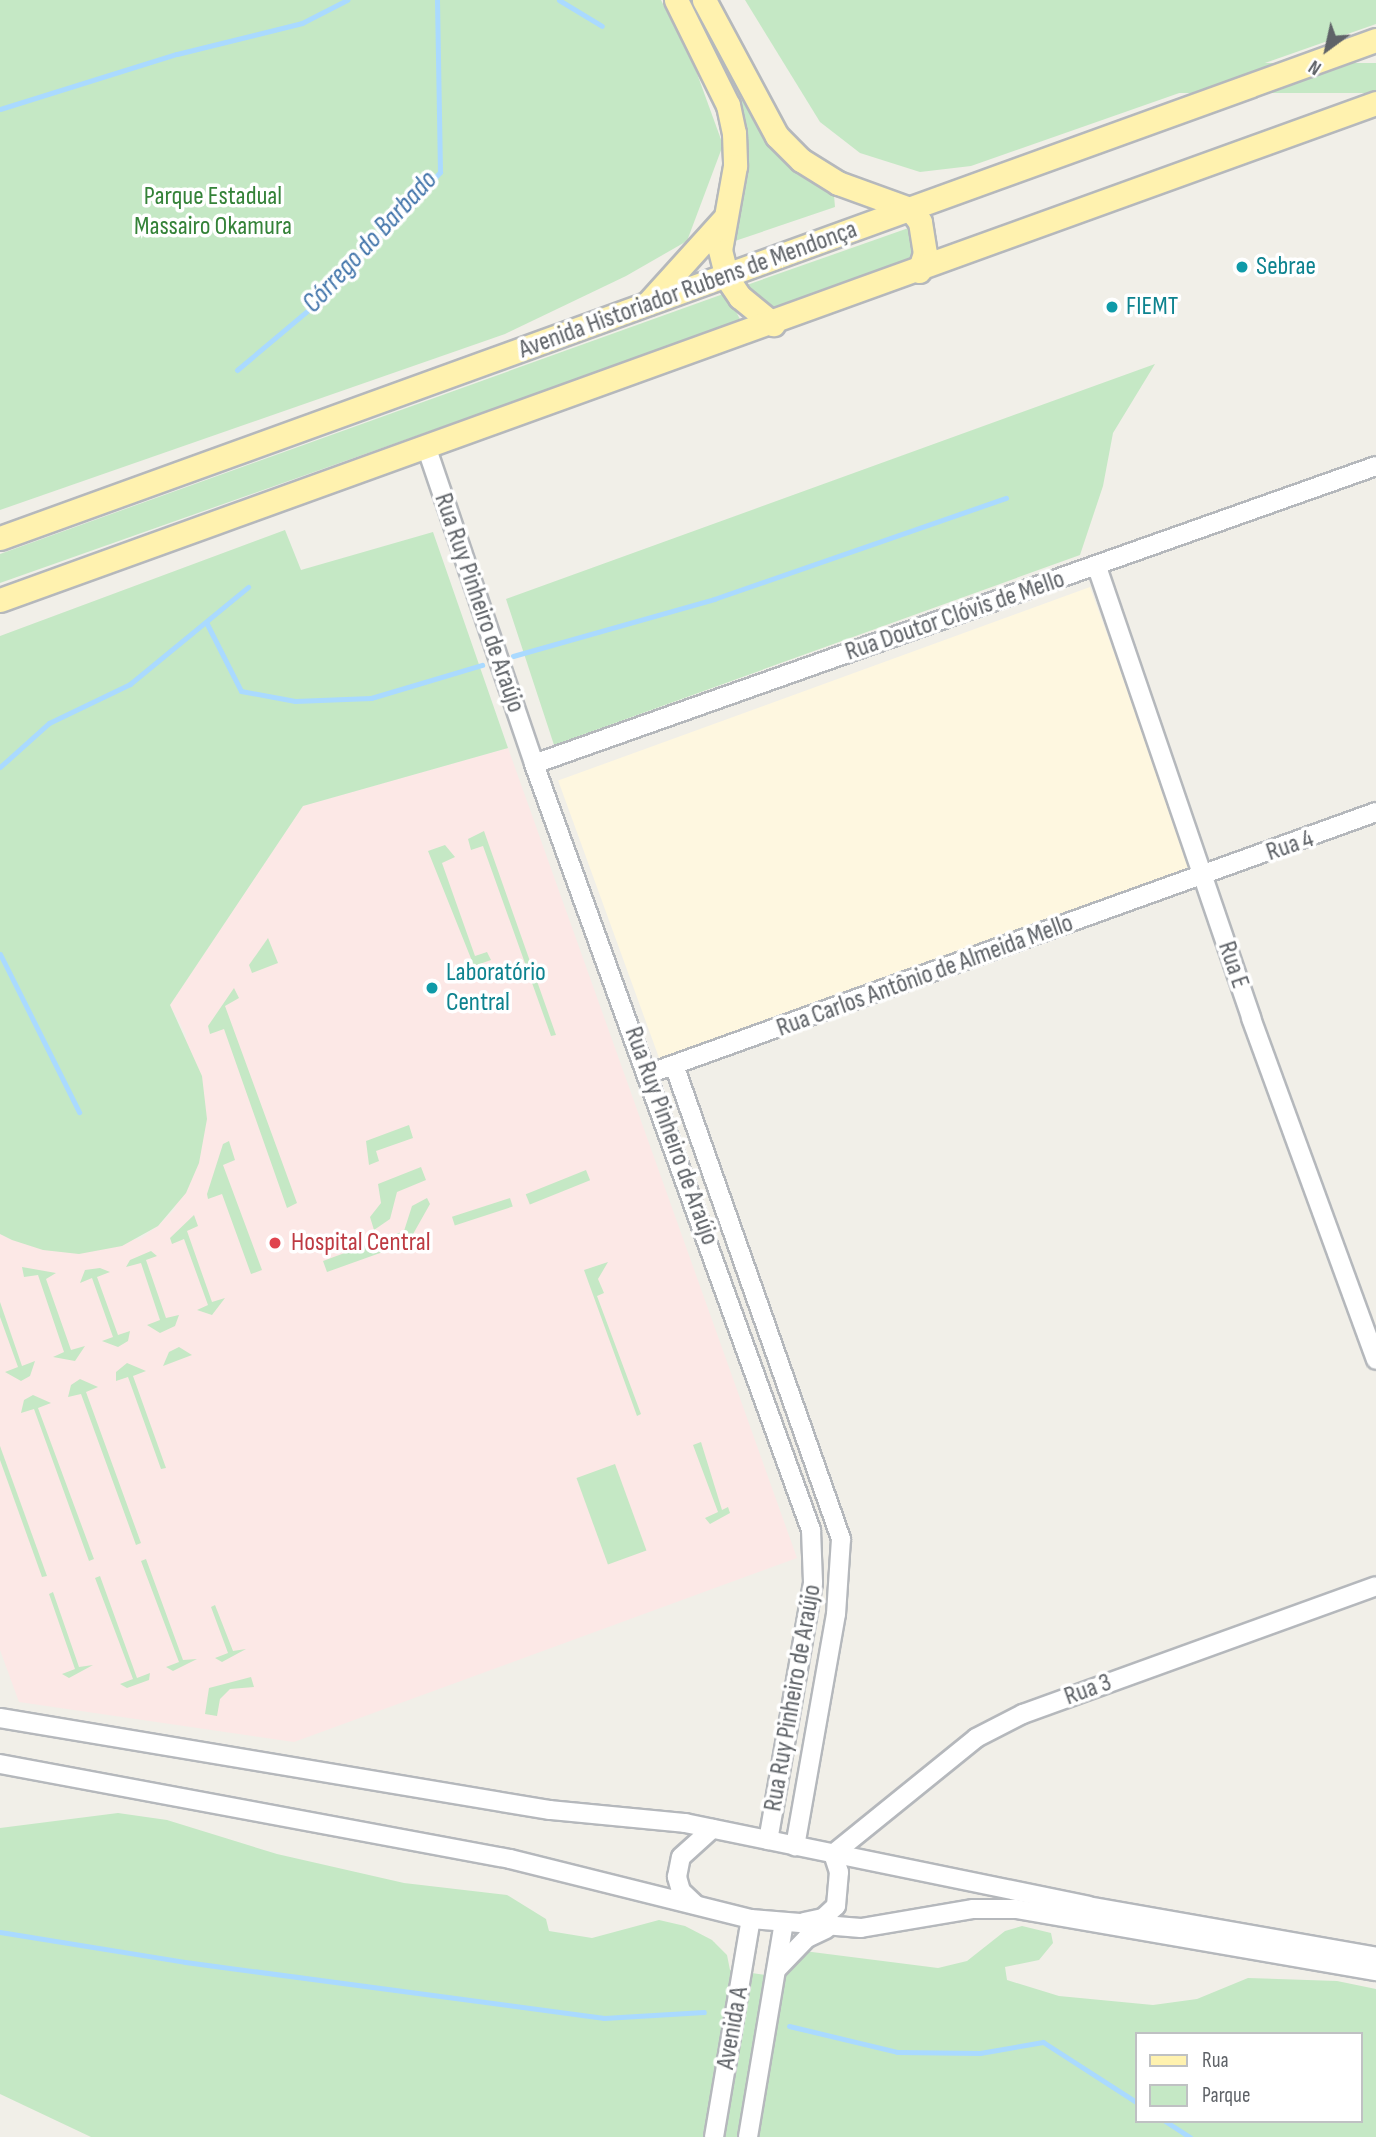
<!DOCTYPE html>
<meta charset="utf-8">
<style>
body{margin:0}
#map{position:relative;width:1376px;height:2137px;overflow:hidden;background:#f1efe8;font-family:"Sofia Sans Condensed",sans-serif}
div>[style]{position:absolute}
.commercial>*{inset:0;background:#fef7e0;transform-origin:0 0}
.medical>*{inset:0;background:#fce8e6}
.green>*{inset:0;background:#c5e8c5;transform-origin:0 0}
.stream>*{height:5px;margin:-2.5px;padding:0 2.5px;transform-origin:2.5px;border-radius:2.5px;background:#aadaff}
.roads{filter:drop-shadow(2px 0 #b5b8bc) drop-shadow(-2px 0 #b5b8bc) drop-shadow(0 2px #b5b8bc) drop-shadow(0 -2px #b5b8bc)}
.minor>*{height:18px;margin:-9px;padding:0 9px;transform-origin:9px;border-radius:9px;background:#fff}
.major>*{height:23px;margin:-11.5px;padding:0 11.5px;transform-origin:11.5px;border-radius:11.5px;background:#fff2af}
.dots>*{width:19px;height:19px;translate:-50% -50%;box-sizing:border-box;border:4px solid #fff;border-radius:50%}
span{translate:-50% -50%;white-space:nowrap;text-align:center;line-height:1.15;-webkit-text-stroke:7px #fff;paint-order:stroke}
.park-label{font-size:26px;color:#348238}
.culture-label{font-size:26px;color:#0d838f}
.left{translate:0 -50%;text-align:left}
.street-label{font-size:26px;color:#5f6368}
.health-label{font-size:26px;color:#be3a42}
.water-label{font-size:28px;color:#4174aa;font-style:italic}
.legend{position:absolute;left:1135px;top:2032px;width:228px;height:91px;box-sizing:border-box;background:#fff;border:2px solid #bfc1c3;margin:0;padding:9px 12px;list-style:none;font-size:21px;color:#5f6368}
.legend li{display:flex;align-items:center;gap:14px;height:35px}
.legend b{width:35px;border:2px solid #bfc1c3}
.north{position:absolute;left:1292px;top:14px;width:70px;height:70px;-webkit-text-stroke:5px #fff;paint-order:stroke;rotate:213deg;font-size:19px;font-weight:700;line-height:28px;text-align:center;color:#5f6368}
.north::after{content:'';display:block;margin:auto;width:24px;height:32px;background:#5f6368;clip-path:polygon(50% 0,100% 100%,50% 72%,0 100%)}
</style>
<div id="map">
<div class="commercial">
<i style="left:1090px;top:587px;width:308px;height:566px;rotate:70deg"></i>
</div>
<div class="medical">
<i style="clip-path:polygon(508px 748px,797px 1558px,294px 1742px,19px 1702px,0 1650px,0 1234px,12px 1240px,140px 1239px,158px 1226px,175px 1209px,186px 1035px,170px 1005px,303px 806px)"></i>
</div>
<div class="green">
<i style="clip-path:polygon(0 0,661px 0,695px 68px,723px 145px,687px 241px,626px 276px,505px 334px,0 510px)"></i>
<i style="clip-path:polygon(685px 0,693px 0,765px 139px,788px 166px,834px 195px,835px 207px,732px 242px,743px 178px)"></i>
<i style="clip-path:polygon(745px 0,1376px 0,1376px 24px,971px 166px,920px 172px,860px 153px,820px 122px)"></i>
<i style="left:1376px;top:63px;width:30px;height:478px;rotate:90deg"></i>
<i style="clip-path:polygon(917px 225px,918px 257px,767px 310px,741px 287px)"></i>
<i style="clip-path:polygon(726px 293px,741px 321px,0 583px,0 554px)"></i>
<i style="clip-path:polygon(1155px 364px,1113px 433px,1103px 486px,1080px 555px,554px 745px,506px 599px)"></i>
<i style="clip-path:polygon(285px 530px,301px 570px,433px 532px,508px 748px,303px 806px,170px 1005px,202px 1076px,207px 1119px,199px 1163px,186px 1193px,158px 1226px,122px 1246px,79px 1254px,43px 1250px,12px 1240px,0 1234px,0 636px)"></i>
<i style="clip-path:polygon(484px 831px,556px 1035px,551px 1036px,483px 846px,471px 850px,468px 839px)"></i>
<i style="clip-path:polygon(445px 845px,455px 857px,442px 863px,475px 956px,487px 952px,491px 960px,474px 966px,428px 851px)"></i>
<i style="clip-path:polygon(268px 938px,278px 963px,252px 973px,249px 965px)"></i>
<i style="clip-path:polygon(234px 988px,239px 998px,225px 1006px,297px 1203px,287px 1208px,224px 1029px,210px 1034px,208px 1026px)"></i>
<i style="clip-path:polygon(409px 1125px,413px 1138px,376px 1151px,379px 1161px,369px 1165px,366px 1141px)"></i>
<i style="clip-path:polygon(229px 1141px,235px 1160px,223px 1165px,262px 1270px,251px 1274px,222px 1194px,208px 1199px,207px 1194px,223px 1144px)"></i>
<i style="clip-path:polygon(421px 1167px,426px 1180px,397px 1192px,390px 1219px,374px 1230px,370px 1217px,381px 1203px,378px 1184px)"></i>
<i style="left:586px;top:1170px;width:11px;height:65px;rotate:68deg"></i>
<i style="clip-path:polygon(427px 1198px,430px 1204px,408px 1243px,327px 1272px,323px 1261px,404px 1231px,412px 1206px)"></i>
<i style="left:510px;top:1198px;width:9px;height:61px;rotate:72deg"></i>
<i style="clip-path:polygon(194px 1215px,198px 1226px,187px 1231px,212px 1302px,225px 1298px,212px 1315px,197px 1310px,208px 1305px,184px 1239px,172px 1244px,170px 1238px)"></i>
<i style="clip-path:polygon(151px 1251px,157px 1256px,146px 1260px,166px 1318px,179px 1315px,175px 1326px,160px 1333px,147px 1325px,160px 1320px,141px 1263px,126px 1267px,130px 1260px)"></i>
<i style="clip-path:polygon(608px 1262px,598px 1279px,604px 1293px,597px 1296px,641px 1414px,637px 1416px,584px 1270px)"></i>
<i style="clip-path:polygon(22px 1267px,56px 1273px,46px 1279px,71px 1350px,85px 1346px,75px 1361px,53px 1357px,64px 1352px,38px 1275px,24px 1277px)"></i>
<i style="clip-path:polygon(100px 1268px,110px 1272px,97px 1277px,118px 1335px,130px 1331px,128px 1341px,118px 1347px,102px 1341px,113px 1337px,92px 1278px,80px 1283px,85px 1270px)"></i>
<i style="clip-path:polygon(0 1302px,22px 1366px,35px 1361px,30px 1376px,21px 1381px,5px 1372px,18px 1367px,0 1317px)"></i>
<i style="clip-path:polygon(179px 1347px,192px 1355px,163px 1366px,169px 1352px)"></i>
<i style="clip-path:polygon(127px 1363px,146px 1371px,133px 1376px,166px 1468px,161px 1469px,128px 1377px,116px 1381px,116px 1372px)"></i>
<i style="clip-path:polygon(80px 1379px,98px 1387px,86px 1392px,141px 1543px,136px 1545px,81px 1394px,68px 1397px,71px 1385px)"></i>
<i style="clip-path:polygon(33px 1395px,51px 1403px,38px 1408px,94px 1559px,89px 1561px,34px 1409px,21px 1413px,24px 1400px)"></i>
<i style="clip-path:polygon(701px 1442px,722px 1510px,728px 1507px,730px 1513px,710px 1524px,705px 1518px,718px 1512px,693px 1445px)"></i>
<i style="clip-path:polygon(0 1446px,47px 1576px,42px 1577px,0 1460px)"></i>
<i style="left:615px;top:1464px;width:92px;height:41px;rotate:70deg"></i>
<i style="clip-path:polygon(146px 1559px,183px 1660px,197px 1659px,173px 1671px,166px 1667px,179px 1662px,141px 1561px)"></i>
<i style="clip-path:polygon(100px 1576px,137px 1678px,150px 1673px,149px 1680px,127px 1688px,120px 1684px,133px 1679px,95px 1578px)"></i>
<i style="clip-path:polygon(53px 1592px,79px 1667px,93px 1665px,69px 1678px,62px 1674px,75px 1669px,49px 1594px)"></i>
<i style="clip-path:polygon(215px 1605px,233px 1651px,246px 1649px,222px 1662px,215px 1658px,228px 1653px,211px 1607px)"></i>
<i style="clip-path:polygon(251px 1677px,254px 1687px,230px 1689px,220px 1699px,217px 1716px,205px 1714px,209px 1688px)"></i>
<i style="clip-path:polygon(evenodd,118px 1813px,167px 1820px,277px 1854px,404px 1883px,507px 1895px,546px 1919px,549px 1931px,592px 1938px,659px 1920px,685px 1926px,712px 1940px,727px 1955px,730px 1970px,766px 1975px,774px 1963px,804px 1951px,938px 1968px,967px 1961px,1005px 1931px,1022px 1926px,1051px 1933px,1053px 1943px,1039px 1960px,1005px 1967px,1007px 1980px,1059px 1996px,1153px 2005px,1197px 1999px,1248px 1978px,1337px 1981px,1376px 1989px,1376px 2137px,91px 2137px,0 2094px,0 1828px,118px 1813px,1136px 2034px,1360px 2034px,1360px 2121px,1136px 2121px,1136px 2034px)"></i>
</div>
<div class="stream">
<i style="left:559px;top:0;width:50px;rotate:31.2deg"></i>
<i style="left:0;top:109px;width:185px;rotate:-17.3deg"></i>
<i style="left:177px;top:54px;width:129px;rotate:-13.9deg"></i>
<i style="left:302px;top:23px;width:51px;rotate:-27.1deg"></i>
<i style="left:237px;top:370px;width:107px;rotate:-40.1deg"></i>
<i style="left:319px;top:301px;width:177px;rotate:-46.8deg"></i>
<i style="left:440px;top:172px;width:172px;rotate:-91deg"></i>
<i style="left:206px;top:622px;width:77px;rotate:63.1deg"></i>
<i style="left:241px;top:691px;width:55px;rotate:10.5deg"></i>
<i style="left:295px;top:701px;width:76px;rotate:-2.3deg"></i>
<i style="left:371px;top:698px;width:116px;rotate:-16.6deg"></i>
<i style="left:513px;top:656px;width:209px;rotate:-15.8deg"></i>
<i style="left:714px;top:599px;width:309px;rotate:-19.1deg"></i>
<i style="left:0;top:767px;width:66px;rotate:-41.9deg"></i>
<i style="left:49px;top:723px;width:90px;rotate:-25.7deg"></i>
<i style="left:130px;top:684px;width:153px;rotate:-39.4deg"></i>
<i style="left:0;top:954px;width:177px;rotate:63.4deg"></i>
<i style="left:0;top:1932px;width:187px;rotate:9.2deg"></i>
<i style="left:185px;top:1962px;width:423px;rotate:7.6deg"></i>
<i style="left:604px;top:2018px;width:100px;rotate:-3.4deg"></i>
<i style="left:789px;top:2026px;width:111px;rotate:13.5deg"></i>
<i style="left:897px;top:2052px;width:83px;rotate:0.7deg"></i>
<i style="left:980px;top:2053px;width:64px;rotate:-9.9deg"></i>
<i style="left:1043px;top:2042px;width:111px;rotate:32.8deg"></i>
<i style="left:1165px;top:2121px;width:30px;rotate:33deg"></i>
</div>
<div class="roads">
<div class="minor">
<i style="left:426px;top:446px;width:336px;rotate:71.2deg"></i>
<i style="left:534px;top:764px;width:815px;rotate:70.12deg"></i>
<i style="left:811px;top:1530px;width:53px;rotate:87.8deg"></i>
<i style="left:813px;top:1583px;width:261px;rotate:99.9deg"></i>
<i style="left:1097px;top:567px;width:477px;rotate:71.1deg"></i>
<i style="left:1251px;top:1018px;width:364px;rotate:69.9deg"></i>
<i style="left:534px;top:764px;width:893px;rotate:-19.49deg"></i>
<i style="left:674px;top:1065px;width:503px;rotate:70.59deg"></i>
<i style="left:841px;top:1539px;width:75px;rotate:93.8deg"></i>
<i style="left:836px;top:1614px;width:236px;rotate:100deg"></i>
<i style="left:648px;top:1074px;width:774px;rotate:-19.79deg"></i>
<i style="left:0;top:1718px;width:558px;rotate:9.5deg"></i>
<i style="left:550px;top:1810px;width:136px;rotate:5.5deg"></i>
<i style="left:685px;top:1823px;width:411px;rotate:11.6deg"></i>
<i style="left:1088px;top:1906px;width:292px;rotate:10deg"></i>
<i style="left:0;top:1764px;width:519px;rotate:10.55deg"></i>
<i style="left:510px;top:1859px;width:248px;rotate:14deg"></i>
<i style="left:751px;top:1919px;width:110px;rotate:4.7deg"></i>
<i style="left:861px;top:1928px;width:114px;rotate:-9.6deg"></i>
<i style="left:973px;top:1909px;width:43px"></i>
<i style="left:1016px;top:1909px;width:365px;rotate:9.8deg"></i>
<i style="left:696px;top:1905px;width:21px;rotate:-137deg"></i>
<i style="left:681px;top:1891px;width:15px;rotate:-106deg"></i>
<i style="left:677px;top:1877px;width:20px;rotate:-79deg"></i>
<i style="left:681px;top:1857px;width:42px;rotate:-42.1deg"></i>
<i style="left:804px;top:1922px;width:19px;rotate:-12deg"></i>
<i style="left:823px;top:1918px;width:18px;rotate:-43deg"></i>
<i style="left:836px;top:1906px;width:34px;rotate:-85deg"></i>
<i style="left:839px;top:1872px;width:19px;rotate:-108deg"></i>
<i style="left:833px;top:1854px;width:184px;rotate:-39deg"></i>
<i style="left:976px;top:1738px;width:53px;rotate:-27.1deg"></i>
<i style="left:1023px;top:1714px;width:375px;rotate:-19.9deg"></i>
<i style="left:778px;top:1968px;width:42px;rotate:-46deg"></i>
<i style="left:807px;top:1938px;width:21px;rotate:-25deg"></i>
<i style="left:714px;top:2137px;width:221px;rotate:-80.4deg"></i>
<i style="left:748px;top:2137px;width:217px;rotate:-80.5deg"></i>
</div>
<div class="major">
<i style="left:676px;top:0;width:117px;rotate:63.7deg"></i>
<i style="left:728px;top:105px;width:29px;rotate:78deg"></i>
<i style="left:734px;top:133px;width:33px;rotate:88deg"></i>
<i style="left:735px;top:166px;width:85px;rotate:100.1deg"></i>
<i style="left:720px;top:250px;width:29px;rotate:76deg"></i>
<i style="left:727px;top:278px;width:23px;rotate:56deg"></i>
<i style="left:740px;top:297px;width:43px;rotate:39.3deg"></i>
<i style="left:704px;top:0;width:154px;rotate:61.8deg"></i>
<i style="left:777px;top:136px;width:34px;rotate:45deg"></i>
<i style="left:801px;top:160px;width:44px;rotate:31.9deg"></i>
<i style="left:838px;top:183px;width:77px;rotate:19.9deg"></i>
<i style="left:910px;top:209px;width:16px;rotate:52deg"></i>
<i style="left:920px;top:222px;width:31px;rotate:81deg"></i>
<i style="left:925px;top:253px;width:19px;rotate:108deg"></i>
<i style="left:648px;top:303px;width:112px;rotate:-47.9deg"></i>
<i style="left:0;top:538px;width:1463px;rotate:-19.9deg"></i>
<i style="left:0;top:600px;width:1463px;rotate:-19.86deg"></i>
</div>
</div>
<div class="dots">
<i style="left:1242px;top:267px;background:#0f9aa8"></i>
<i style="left:1112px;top:307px;background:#0f9aa8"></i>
<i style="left:432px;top:988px;background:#0f9aa8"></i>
<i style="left:275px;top:1243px;background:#e0444e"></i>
</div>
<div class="park-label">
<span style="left:213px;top:212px">Parque Estadual<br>Massairo Okamura</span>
</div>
<div class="culture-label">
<span class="left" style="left:1256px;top:267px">Sebrae</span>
<span class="left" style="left:1126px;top:307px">FIEMT</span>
<span class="left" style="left:446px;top:988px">Laboratório<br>Central</span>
</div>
<div class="street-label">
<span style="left:688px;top:290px;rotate:-20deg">Avenida Historiador Rubens de Mendonça</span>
<span style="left:479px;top:603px;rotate:71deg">Rua Ruy Pinheiro de Araújo</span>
<span style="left:955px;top:616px;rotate:-19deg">Rua Doutor Clóvis de Mello</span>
<span style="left:1290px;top:846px;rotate:-19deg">Rua 4</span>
<span style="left:1233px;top:965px;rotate:71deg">Rua E</span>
<span style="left:925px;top:976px;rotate:-20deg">Rua Carlos Antônio de Almeida Mello</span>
<span style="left:671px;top:1136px;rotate:70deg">Rua Ruy Pinheiro de Araújo</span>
<span style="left:1088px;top:1690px;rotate:-20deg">Rua 3</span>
<span style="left:793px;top:1698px;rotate:-80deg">Rua Ruy Pinheiro de Araújo</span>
<span style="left:733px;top:2028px;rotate:-80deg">Avenida A</span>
</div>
<div class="health-label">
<span class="left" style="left:291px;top:1243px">Hospital Central</span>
</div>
<div class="water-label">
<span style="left:370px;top:242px;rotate:-47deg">Córrego do Barbado</span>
</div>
<ul class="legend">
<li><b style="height:9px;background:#fff2af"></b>Rua</li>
<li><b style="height:19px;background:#c5e8c5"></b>Parque</li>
</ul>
<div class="north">N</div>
</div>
